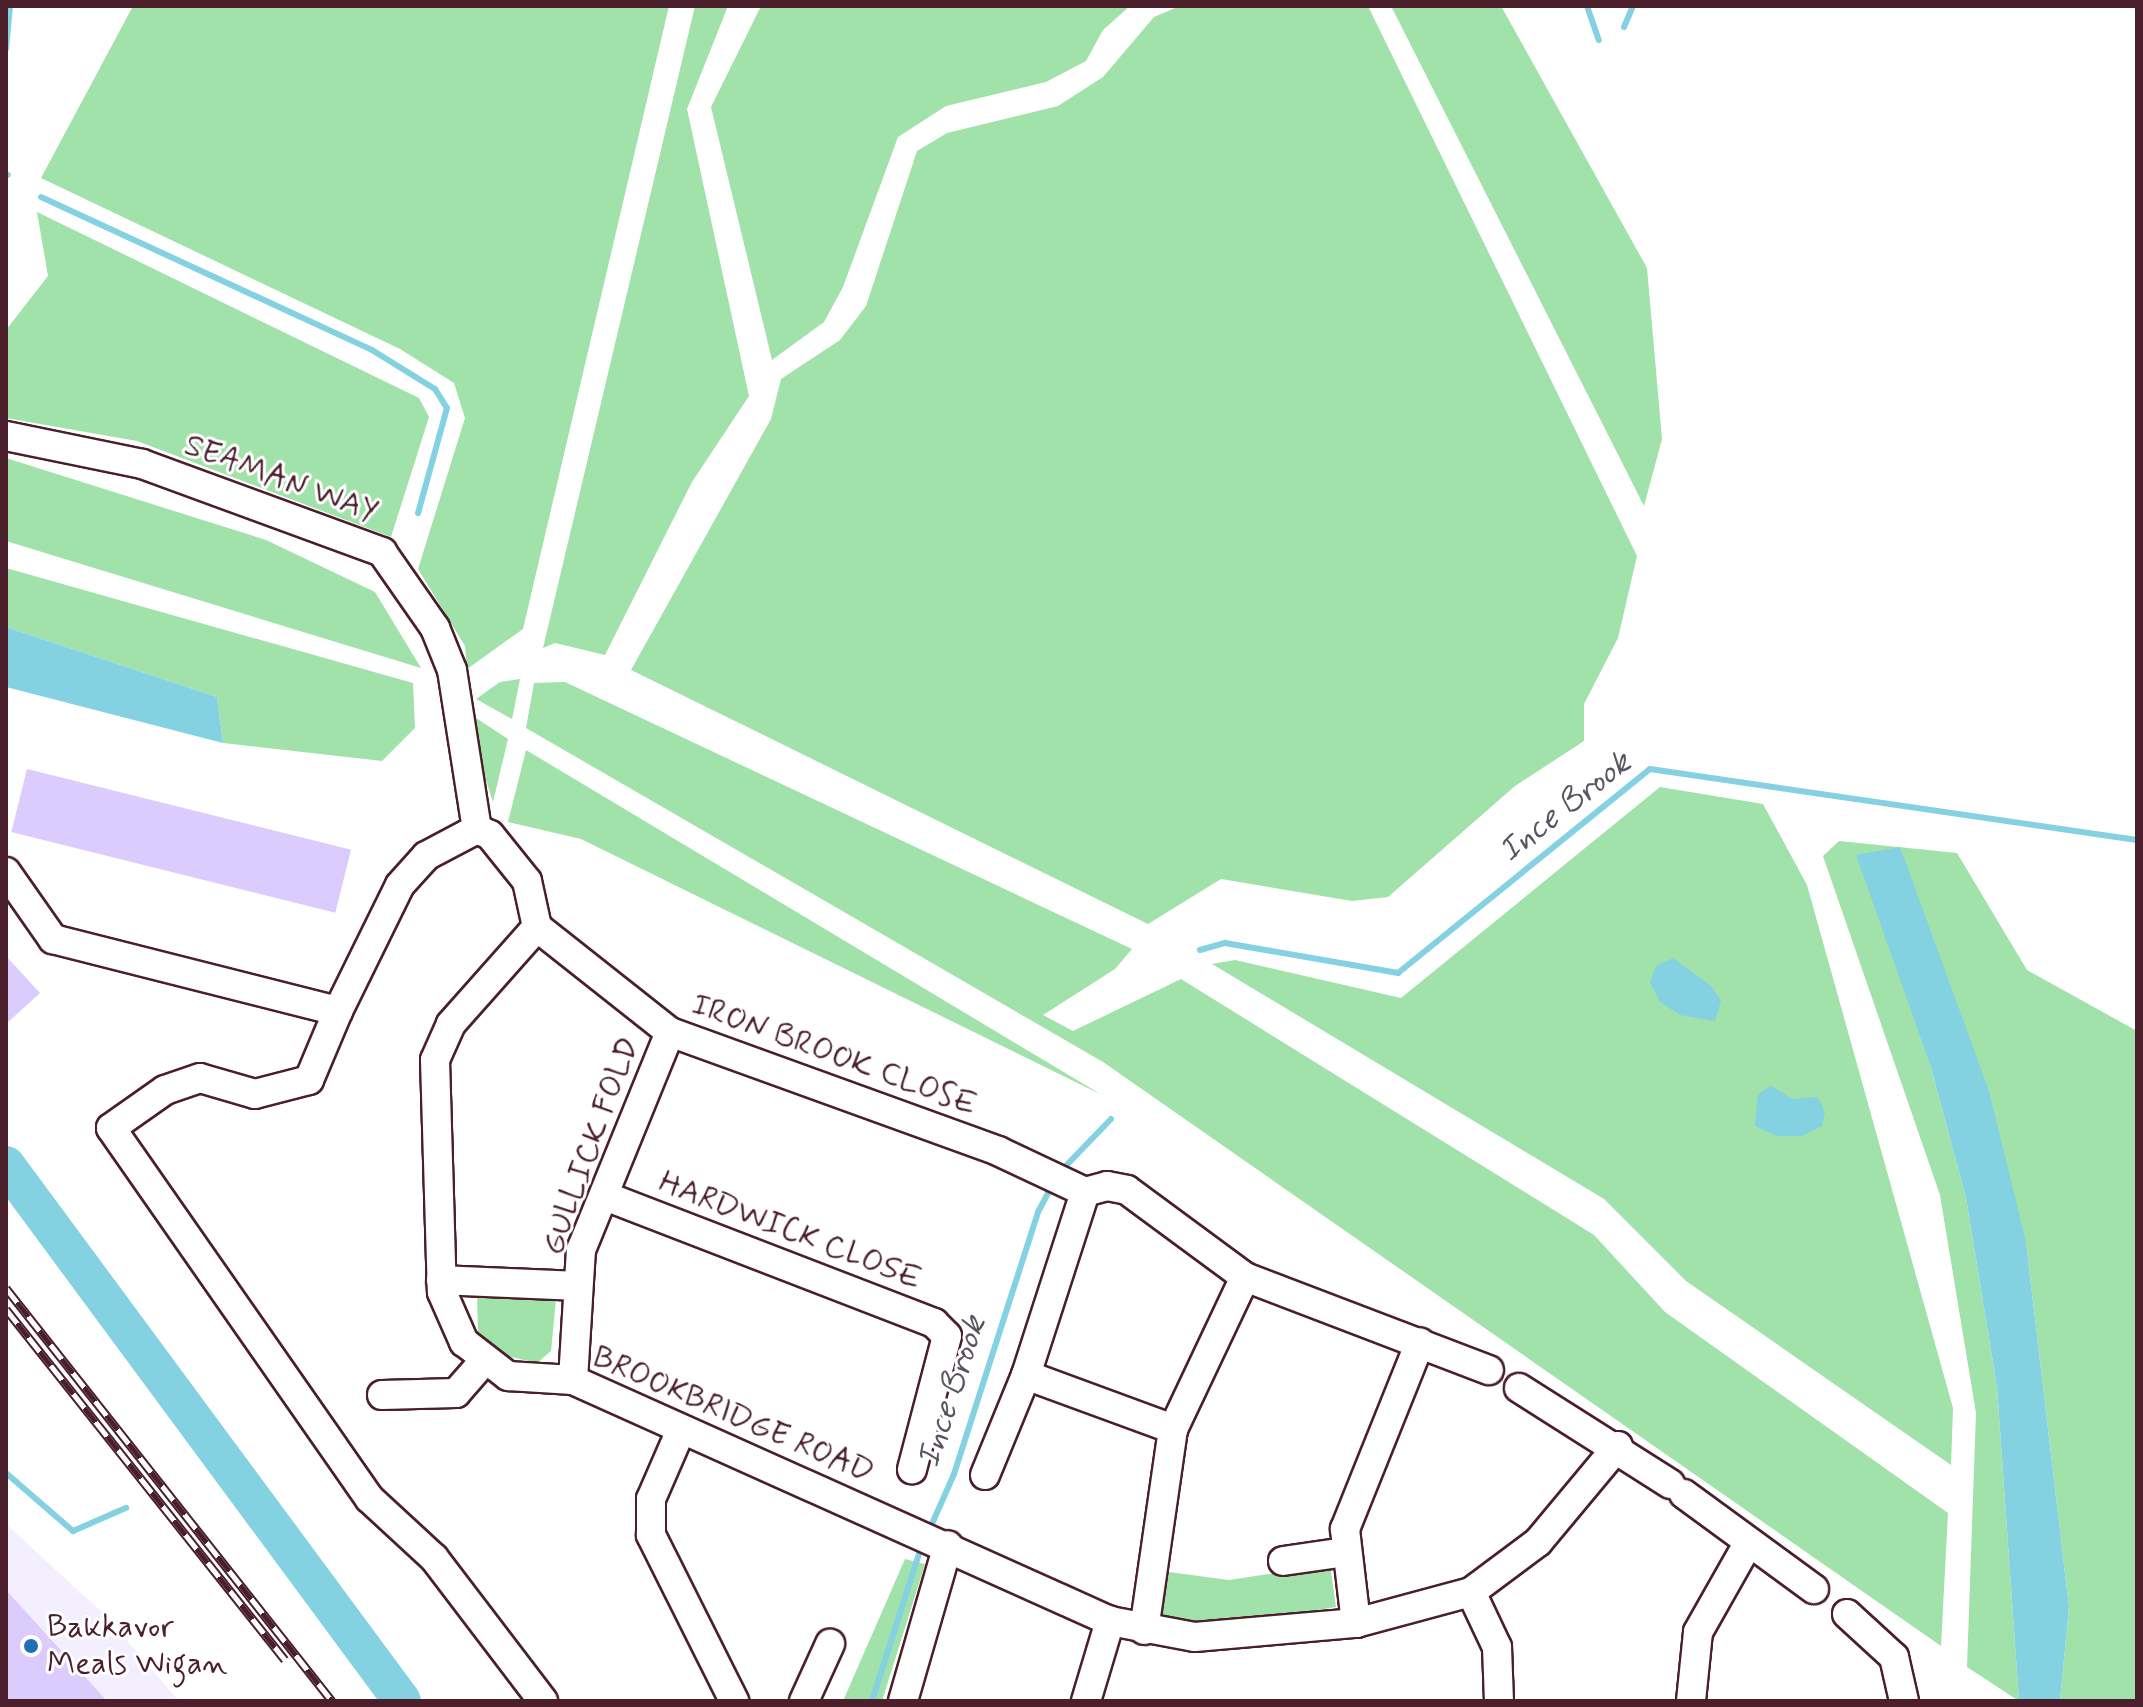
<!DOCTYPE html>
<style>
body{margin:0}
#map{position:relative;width:2143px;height:1707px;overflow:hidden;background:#fff;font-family:Mynerve,sans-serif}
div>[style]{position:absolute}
.built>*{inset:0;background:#f4effe}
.green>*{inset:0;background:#a1e1aa}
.water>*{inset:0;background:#83d1e1}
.stream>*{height:6px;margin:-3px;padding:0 3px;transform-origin:3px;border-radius:3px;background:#83d1e1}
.river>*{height:38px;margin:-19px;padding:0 19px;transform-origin:19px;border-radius:19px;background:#83d1e1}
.building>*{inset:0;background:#dccbfd;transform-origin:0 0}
.roads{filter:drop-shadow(2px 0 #4a1f2b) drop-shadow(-2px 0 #4a1f2b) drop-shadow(0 2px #4a1f2b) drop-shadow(0 -2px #4a1f2b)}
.minor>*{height:28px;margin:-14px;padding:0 14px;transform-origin:14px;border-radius:14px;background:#fff}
.rail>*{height:9px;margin-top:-4.5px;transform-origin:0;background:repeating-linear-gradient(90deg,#fff 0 18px,#4a1f2b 0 36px);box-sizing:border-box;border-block:2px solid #4a1f2b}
.dots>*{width:22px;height:22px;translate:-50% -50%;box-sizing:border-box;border:4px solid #fff;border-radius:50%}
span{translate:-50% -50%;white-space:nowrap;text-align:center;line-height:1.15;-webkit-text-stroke:6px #fff;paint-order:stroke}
.street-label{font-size:32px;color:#4a1f2b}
.poi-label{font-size:32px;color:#4a1f2b}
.left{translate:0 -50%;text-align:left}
.water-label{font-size:34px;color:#5b5462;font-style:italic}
.frame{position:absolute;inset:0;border:8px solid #4a1f2b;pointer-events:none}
</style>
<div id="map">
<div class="built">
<i style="clip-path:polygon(6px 1524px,106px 1616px,179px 1701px,6px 1701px)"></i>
</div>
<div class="green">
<i style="clip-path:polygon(133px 6px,669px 6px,523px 629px,467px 669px,465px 646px,418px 569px,465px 418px,454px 383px,400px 349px,41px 178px)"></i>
<i style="clip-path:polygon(695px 6px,728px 6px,687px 109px,749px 396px,692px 482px,605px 655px,555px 643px,543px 648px)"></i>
<i style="clip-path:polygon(761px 6px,1130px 6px,1103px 30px,1086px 61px,1046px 82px,946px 106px,898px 137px,843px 287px,824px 322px,772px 360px,711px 107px)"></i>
<i style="clip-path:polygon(1180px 6px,1368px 6px,1637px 556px,1618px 638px,1584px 704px,1584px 741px,1515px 786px,1388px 897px,1352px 901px,1221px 879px,1148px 924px,631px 670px,771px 419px,781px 379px,840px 340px,866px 306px,917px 151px,947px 133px,1058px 106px,1103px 77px,1154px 17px)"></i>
<i style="clip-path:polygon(1391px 6px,1501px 6px,1647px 268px,1662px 439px,1644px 506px)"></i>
<i style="clip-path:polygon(37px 212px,419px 398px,429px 417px,391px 537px,137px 441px,6px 418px,6px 330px,48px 276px)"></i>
<i style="clip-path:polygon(6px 458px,266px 540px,375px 592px,421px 668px,6px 541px)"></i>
<i style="clip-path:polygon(6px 568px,413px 683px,415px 728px,382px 761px,223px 743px,217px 697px,6px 627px)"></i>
<i style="clip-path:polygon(520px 679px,512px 719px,476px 699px,500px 682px)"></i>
<i style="clip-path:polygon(565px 682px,1132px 949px,1115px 969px,1043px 1015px,1073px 1031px,1181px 979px,1594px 1235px,1665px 1312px,1948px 1513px,1941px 1646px,1103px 1062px,526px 728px,534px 683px)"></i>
<i style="clip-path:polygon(470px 714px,508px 739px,493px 802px,476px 749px)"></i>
<i style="clip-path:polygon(526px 750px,1102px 1095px,581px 839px,508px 822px)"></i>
<i style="clip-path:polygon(1660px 787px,1763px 804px,1807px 885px,1953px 1408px,1951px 1465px,1686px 1281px,1604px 1199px,1212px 964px,1235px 960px,1401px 998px)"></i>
<i style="clip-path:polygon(1839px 841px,1957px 853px,2027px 970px,2137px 1031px,2137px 1701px,2060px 1701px,2069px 1607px,2026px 1242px,1930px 1064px,1966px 1198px,1997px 1387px,2019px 1701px,1967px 1667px,1976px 1413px,1940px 1195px,1823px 856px)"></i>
<i style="clip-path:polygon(477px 1294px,556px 1299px,551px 1351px,537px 1363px,494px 1353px,478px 1334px)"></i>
<i style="clip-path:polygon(905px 1559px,925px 1564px,882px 1701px,843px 1701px)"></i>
<i style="clip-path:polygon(1330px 1565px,1336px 1607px,1246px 1621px,1161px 1620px,1169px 1572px,1229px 1580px)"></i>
</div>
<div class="water">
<i style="clip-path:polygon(6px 627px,217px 697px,223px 743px,6px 687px)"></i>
<i style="clip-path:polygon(1900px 847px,1989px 1091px,2026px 1242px,2069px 1607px,2060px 1701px,2019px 1701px,1997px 1387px,1966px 1198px,1930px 1064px,1856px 855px)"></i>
<i style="clip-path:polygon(1673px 958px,1711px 986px,1721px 1001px,1715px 1021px,1680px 1015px,1660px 1002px,1650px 982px,1656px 966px)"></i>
<i style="clip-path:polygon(1771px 1086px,1793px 1099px,1818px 1097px,1825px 1113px,1822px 1126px,1802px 1136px,1777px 1136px,1755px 1126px,1758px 1094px)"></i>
</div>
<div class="stream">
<i style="left:1587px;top:6px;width:36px;rotate:71deg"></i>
<i style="left:1624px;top:27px;width:23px;rotate:-67deg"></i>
<i style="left:6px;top:49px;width:43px;rotate:-84.7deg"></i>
<i style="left:6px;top:174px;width:2px;rotate:27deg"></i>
<i style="left:41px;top:197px;width:365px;rotate:24.8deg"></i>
<i style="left:372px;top:350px;width:74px;rotate:31.8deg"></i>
<i style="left:435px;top:389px;width:22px;rotate:58deg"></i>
<i style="left:447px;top:408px;width:109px;rotate:105.4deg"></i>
<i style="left:1200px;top:950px;width:26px;rotate:-16deg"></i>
<i style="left:1225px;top:943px;width:176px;rotate:9.8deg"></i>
<i style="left:1398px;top:973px;width:324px;rotate:-39deg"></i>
<i style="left:1650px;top:769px;width:492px;rotate:8.3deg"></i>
<i style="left:1059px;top:1173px;width:75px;rotate:-46.1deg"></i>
<i style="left:6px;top:1473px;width:89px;rotate:40.9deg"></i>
<i style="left:73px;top:1531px;width:58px;rotate:-23.5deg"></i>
<i style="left:928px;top:1533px;width:64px;rotate:-66.2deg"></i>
<i style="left:954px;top:1474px;width:275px;rotate:-72.2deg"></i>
<i style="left:1038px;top:1212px;width:30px;rotate:-62deg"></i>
<i style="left:872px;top:1701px;width:162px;rotate:-72.3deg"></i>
</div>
<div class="river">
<i style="left:6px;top:1165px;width:666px;rotate:53.54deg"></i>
</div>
<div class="building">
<i style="left:27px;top:769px;width:334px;height:65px;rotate:14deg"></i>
<i style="clip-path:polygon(6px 956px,40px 993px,6px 1024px)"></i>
<i style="clip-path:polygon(6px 1590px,107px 1701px,6px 1701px)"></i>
</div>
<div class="roads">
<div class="minor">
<i style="left:6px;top:436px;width:139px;rotate:11.6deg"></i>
<i style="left:142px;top:464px;width:256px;rotate:20.1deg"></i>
<i style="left:382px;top:552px;width:93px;rotate:55.1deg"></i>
<i style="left:435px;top:628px;width:45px;rotate:68deg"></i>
<i style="left:452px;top:670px;width:161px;rotate:81.1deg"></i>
<i style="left:477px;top:829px;width:14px;rotate:25deg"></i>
<i style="left:490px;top:835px;width:59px;rotate:51.2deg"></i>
<i style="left:527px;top:881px;width:47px;rotate:77.7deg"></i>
<i style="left:537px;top:927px;width:130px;rotate:131.6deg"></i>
<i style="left:451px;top:1024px;width:39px;rotate:114deg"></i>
<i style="left:435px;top:1060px;width:232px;rotate:88.3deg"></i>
<i style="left:442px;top:1292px;width:55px;rotate:66.3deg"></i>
<i style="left:464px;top:1342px;width:56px;rotate:37.7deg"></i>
<i style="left:508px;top:1376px;width:65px;rotate:3.5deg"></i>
<i style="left:573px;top:1380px;width:589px;rotate:24.17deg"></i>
<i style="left:1110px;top:1621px;width:86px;rotate:10.7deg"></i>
<i style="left:1195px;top:1637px;width:162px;rotate:-5deg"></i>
<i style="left:1356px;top:1623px;width:119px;rotate:-15.1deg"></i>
<i style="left:1471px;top:1592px;width:84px;rotate:-36.7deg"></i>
<i style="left:1538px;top:1542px;width:125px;rotate:-50.2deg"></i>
<i style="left:6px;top:872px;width:82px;rotate:55deg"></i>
<i style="left:53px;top:939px;width:294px;rotate:14.2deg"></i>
<i style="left:338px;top:1011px;width:140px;rotate:-63.8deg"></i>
<i style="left:400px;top:885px;width:39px;rotate:-48deg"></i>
<i style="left:426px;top:856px;width:58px;rotate:-27.9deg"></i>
<i style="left:537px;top:927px;width:169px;rotate:38.3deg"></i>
<i style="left:670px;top:1032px;width:349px;rotate:19.9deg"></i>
<i style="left:998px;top:1151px;width:96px;rotate:25.2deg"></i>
<i style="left:1085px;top:1192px;width:23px;rotate:-15deg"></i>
<i style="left:1107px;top:1186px;width:20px;rotate:11deg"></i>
<i style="left:1127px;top:1190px;width:147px;rotate:36.4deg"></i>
<i style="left:1245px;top:1277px;width:168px;rotate:115.3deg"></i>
<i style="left:1173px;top:1429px;width:203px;rotate:98.2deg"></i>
<i style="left:338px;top:1011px;width:75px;rotate:112.8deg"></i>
<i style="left:309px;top:1080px;width:56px;rotate:165.5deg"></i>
<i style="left:255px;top:1094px;width:57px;rotate:-163.8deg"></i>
<i style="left:200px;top:1078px;width:37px;rotate:161deg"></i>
<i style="left:165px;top:1090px;width:66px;rotate:144.9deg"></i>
<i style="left:111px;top:1128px;width:452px;rotate:55.1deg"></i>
<i style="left:370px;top:1499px;width:87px;rotate:42.7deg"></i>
<i style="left:434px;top:1558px;width:180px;rotate:52.7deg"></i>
<i style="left:605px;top:1196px;width:353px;rotate:21.1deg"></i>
<i style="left:934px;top:1323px;width:18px;rotate:45deg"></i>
<i style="left:947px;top:1336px;width:138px;rotate:104.7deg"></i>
<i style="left:1245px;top:1277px;width:261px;rotate:20.9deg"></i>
<i style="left:441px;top:1280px;width:136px;rotate:2.5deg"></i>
<i style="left:1026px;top:1375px;width:192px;rotate:-72.1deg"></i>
<i style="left:573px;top:1380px;width:130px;rotate:-86.5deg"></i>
<i style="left:581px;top:1250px;width:235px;rotate:-67.8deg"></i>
<i style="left:1519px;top:1388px;width:179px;rotate:32.4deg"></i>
<i style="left:382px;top:1395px;width:74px;rotate:-1.5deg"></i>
<i style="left:456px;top:1393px;width:43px;rotate:-48.8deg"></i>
<i style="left:681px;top:1430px;width:75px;rotate:113.5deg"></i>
<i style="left:651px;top:1499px;width:36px;rotate:90deg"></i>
<i style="left:651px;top:1535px;width:186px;rotate:63.4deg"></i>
<i style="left:985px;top:1475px;width:108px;rotate:-67.7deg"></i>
<i style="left:1026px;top:1375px;width:157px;rotate:20.2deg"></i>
<i style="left:1684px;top:1494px;width:161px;rotate:36.2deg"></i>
<i style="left:1283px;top:1561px;width:64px;rotate:-8.1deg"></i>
<i style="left:1471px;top:1592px;width:61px;rotate:64.7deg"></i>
<i style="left:1497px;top:1647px;width:54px;rotate:87.9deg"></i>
<i style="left:1847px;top:1614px;width:64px;rotate:42.5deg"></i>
<i style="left:1894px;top:1657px;width:45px;rotate:77.2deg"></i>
<i style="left:1356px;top:1623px;width:95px;rotate:-96.7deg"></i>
<i style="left:1345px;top:1529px;width:201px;rotate:-68.1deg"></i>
<i style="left:804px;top:1701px;width:63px;rotate:-65.5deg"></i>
<i style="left:903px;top:1701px;width:162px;rotate:-73.9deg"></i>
<i style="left:1086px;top:1701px;width:84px;rotate:-73.3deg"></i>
<i style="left:1691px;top:1701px;width:69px;rotate:-84.2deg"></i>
<i style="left:1698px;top:1632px;width:103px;rotate:-60.5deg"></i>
</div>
</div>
<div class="rail">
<i style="left:6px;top:1288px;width:526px;rotate:51.71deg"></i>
<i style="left:6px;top:1309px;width:448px;rotate:51.5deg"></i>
</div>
<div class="dots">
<i style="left:31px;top:1646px;background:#1f6fb2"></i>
</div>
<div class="street-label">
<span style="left:281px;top:479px;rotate:20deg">SEAMAN WAY</span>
<span style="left:834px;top:1055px;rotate:20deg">IRON BROOK CLOSE</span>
<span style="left:591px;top:1146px;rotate:-70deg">GULLICK FOLD</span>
<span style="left:790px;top:1231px;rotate:21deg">HARDWICK CLOSE</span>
<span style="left:733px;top:1415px;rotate:23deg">BROOKBRIDGE ROAD</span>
</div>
<div class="poi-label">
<span class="left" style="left:47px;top:1646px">Bakkavor<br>Meals Wigan</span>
</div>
<div class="water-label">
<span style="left:1565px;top:807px;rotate:-38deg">Ince Brook</span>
<span style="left:952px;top:1392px;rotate:-72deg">Ince Brook</span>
</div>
<div class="frame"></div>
</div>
